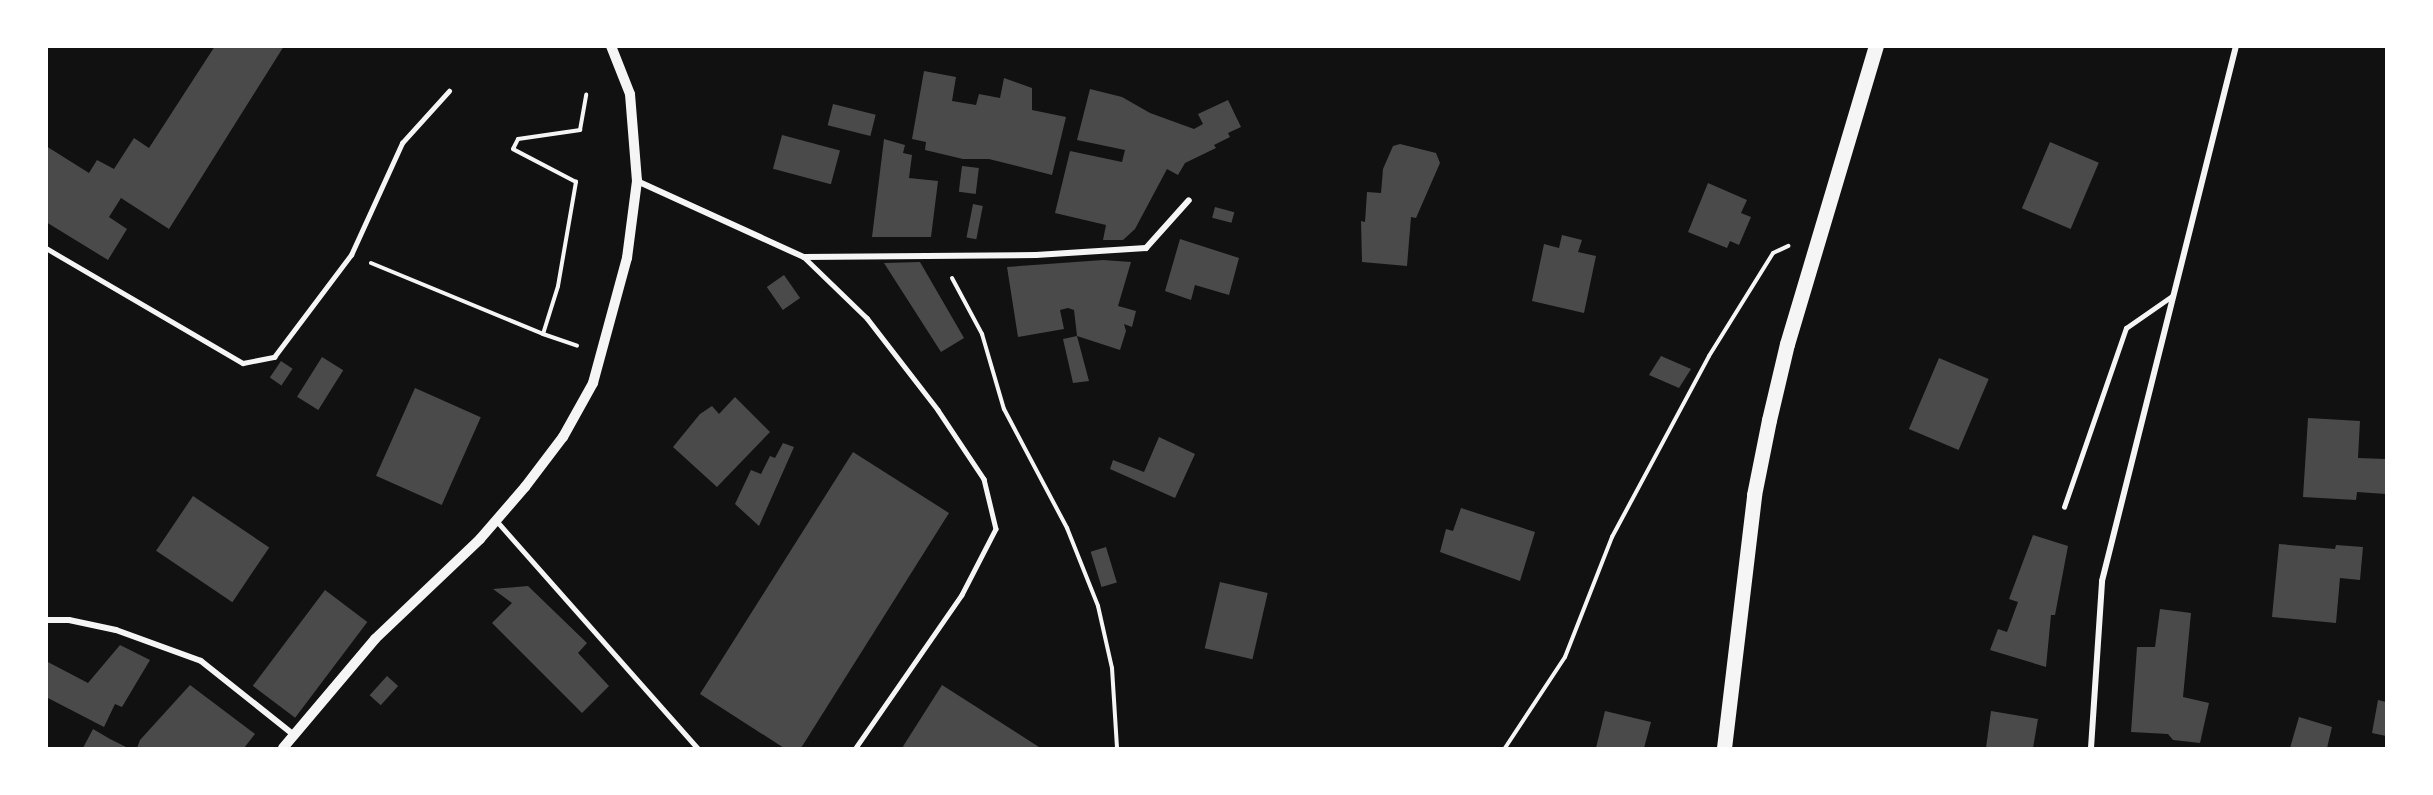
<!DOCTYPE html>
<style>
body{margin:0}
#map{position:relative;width:2433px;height:795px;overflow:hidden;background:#111;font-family:Karla,sans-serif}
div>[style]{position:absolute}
.building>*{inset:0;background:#4a4a4a;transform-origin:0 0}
.path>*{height:4px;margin:-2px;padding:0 2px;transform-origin:2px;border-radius:2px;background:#f5f5f5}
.service>*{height:4.5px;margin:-2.25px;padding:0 2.25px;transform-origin:2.25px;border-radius:2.25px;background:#f5f5f5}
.minor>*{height:6px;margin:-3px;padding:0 3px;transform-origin:3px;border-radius:3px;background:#f5f5f5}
.tertiary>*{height:10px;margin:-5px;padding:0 5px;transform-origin:5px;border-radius:5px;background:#f5f5f5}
.primary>*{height:15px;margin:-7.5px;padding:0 7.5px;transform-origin:7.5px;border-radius:7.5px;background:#f5f5f5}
span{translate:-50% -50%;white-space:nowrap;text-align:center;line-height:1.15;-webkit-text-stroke:4.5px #fff;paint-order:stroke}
.frame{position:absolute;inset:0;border:48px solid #fff;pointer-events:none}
</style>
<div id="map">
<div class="building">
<i style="clip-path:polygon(215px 46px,284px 46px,169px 229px,121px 198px,109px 217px,127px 229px,108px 260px,46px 222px,46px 146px,89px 173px,97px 160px,114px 169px,134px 138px,149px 148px)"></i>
<i style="clip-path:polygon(924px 71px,956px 77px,952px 101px,976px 105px,979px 94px,1000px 98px,1004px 78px,1032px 88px,1032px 110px,1066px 117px,1052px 175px,989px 159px,963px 159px,925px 150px,926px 142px,912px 139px)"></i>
<i style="clip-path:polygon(1090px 89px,1122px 97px,1150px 113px,1194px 129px,1203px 124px,1198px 114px,1228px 100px,1241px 127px,1228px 133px,1230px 137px,1214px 145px,1216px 148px,1185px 163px,1178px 175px,1167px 169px,1135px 229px,1123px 240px,1103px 240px,1106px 225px,1055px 213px,1070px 151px,1122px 162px,1125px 150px,1077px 140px)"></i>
<i style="left:833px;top:104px;width:44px;height:22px;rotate:14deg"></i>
<i style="left:782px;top:135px;width:60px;height:35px;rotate:15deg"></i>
<i style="clip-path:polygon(884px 139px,905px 145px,903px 153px,912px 155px,909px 178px,938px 181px,931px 237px,872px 237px)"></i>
<i style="left:2050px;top:142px;width:53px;height:72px;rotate:23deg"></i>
<i style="clip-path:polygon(1400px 144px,1436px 153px,1440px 163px,1416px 218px,1411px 217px,1407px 266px,1362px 262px,1361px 221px,1365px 222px,1367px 192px,1381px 193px,1383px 169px,1393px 146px)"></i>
<i style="left:962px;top:166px;width:17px;height:26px;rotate:7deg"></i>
<i style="clip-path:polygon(1708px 183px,1747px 200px,1741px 213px,1751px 217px,1739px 245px,1730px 241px,1727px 248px,1688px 232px)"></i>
<i style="left:973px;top:204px;width:10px;height:34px;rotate:11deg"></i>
<i style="left:1215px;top:207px;width:20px;height:11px;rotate:15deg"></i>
<i style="clip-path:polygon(1562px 235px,1582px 240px,1578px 252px,1596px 256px,1584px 313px,1532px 301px,1544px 244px,1559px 248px)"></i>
<i style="clip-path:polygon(1180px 239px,1239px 258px,1229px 295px,1195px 285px,1191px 300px,1165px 291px)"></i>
<i style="clip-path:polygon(1103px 260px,1131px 262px,1118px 306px,1136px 311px,1132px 327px,1124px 324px,1126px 331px,1120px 350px,1077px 336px,1074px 310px,1068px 308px,1060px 310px,1064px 329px,1018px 337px,1007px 267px)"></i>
<i style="clip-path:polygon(920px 262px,964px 338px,941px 352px,884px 263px)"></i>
<i style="left:784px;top:275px;width:28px;height:21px;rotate:55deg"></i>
<i style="clip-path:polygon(1077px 336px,1089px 381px,1073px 383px,1063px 339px)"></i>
<i style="clip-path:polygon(1661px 356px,1691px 369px,1679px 388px,1649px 375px)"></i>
<i style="left:322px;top:357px;width:25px;height:47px;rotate:32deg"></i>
<i style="left:1939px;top:358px;width:54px;height:77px;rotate:23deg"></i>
<i style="left:281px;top:361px;width:14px;height:20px;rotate:34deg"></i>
<i style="left:415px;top:388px;width:72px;height:96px;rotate:24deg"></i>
<i style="clip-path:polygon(735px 397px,770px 432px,717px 487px,673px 447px,700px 414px,712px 406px,719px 414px)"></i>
<i style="clip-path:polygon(2308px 418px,2360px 421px,2358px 458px,2386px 459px,2386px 494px,2357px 492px,2356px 500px,2303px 497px)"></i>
<i style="clip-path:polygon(1159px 437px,1195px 454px,1175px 498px,1110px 469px,1113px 460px,1144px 472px)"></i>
<i style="clip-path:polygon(783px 443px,794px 447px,759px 526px,735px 504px,751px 470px,761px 474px,770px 456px,775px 458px)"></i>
<i style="clip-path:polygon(853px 452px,949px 513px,801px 748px,784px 748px,700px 694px)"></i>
<i style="left:193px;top:496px;width:92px;height:66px;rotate:34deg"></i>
<i style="clip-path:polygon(1461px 508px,1535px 532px,1520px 581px,1440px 552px,1446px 529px,1453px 531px)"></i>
<i style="clip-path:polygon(2033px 535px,2068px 546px,2055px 615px,2051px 615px,2046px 667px,1990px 650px,1998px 629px,2007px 632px,2018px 602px,2009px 599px)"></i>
<i style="clip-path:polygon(2279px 544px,2335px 549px,2336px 545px,2363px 547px,2360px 580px,2340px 578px,2336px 623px,2272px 617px)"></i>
<i style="left:1106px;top:547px;width:37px;height:16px;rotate:73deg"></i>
<i style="left:1220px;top:582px;width:49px;height:68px;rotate:13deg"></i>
<i style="clip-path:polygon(528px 586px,587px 643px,578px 653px,609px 686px,582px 713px,492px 623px,512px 603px,493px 589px)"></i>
<i style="left:325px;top:590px;width:53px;height:120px;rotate:37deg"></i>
<i style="clip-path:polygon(2160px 609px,2191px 613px,2183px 697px,2209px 703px,2200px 743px,2173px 740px,2168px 734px,2131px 732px,2137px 647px,2155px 647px)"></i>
<i style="clip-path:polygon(120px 645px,150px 660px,122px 707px,115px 704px,104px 727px,46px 697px,46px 661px,88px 683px)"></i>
<i style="left:387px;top:676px;width:15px;height:26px;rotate:42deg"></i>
<i style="clip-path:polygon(190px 685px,255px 734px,244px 748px,137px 748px,140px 740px)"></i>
<i style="clip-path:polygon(942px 685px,1039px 747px,1038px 748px,902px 748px)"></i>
<i style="clip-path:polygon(2378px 700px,2386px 702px,2386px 736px,2372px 733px)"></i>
<i style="clip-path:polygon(1605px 711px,1651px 722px,1644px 748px,1596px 748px)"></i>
<i style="clip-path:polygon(1991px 711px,2038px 719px,2033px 748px,1986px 748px)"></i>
<i style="clip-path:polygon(2299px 717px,2332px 727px,2327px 748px,2290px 748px)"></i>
<i style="clip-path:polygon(93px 729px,110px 739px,128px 748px,83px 748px)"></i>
</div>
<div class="path">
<i style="left:371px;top:263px;width:186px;rotate:22.4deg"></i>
<i style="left:543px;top:334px;width:50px;rotate:-72.6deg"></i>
<i style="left:558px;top:286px;width:106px;rotate:-80.2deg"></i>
<i style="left:576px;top:182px;width:71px;rotate:-152.4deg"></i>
<i style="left:513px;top:149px;width:11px;rotate:-63deg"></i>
<i style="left:518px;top:139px;width:63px;rotate:-8.3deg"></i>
<i style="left:580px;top:130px;width:36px;rotate:-80deg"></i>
<i style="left:952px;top:278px;width:64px;rotate:61.8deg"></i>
<i style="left:982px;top:334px;width:78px;rotate:73.7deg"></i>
<i style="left:1004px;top:409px;width:135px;rotate:62.1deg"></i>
<i style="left:1067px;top:528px;width:84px;rotate:68.3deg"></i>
<i style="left:1098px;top:606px;width:64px;rotate:77.3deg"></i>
<i style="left:1112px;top:668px;width:80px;rotate:86.4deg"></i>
<i style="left:543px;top:334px;width:36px;rotate:19deg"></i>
<i style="left:1505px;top:748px;width:109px;rotate:-56.6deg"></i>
<i style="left:1565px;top:657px;width:129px;rotate:-68.6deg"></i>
<i style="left:1612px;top:537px;width:205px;rotate:-61.8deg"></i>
<i style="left:1709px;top:356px;width:121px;rotate:-58.1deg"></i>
<i style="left:1773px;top:253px;width:17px;rotate:-25deg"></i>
</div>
<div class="service">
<i style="left:46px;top:248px;width:228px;rotate:30.3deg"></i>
<i style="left:243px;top:363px;width:32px;rotate:-11deg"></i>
<i style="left:274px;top:357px;width:128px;rotate:-53deg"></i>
<i style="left:351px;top:255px;width:123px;rotate:-65.5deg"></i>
<i style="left:402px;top:143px;width:70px;rotate:-47.9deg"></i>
<i style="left:804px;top:257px;width:88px;rotate:44.1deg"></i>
<i style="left:867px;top:318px;width:116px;rotate:52.3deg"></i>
<i style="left:938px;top:410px;width:83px;rotate:56.3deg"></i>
<i style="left:984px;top:479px;width:51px;rotate:76.5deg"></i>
<i style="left:996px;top:529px;width:74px;rotate:117.3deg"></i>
<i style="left:962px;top:595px;width:186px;rotate:124.7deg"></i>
<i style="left:2064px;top:507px;width:189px;rotate:-70.9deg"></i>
<i style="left:2126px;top:328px;width:56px;rotate:-34.8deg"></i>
<i style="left:496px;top:520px;width:305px;rotate:48.5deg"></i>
</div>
<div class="minor">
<i style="left:637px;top:181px;width:183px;rotate:24.5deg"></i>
<i style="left:804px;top:257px;width:232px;rotate:-0.5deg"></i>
<i style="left:1036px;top:255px;width:110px;rotate:-3.6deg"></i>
<i style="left:1146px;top:248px;width:64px;rotate:-48.1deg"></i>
<i style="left:46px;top:620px;width:23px"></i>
<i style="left:69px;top:620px;width:48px;rotate:12deg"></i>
<i style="left:116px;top:630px;width:90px;rotate:20deg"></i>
<i style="left:201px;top:661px;width:119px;rotate:38.5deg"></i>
<i style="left:2091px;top:748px;width:167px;rotate:-86.2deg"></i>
<i style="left:2102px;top:581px;width:552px;rotate:-75.94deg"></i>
</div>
<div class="tertiary">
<i style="left:283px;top:748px;width:143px;rotate:-49.8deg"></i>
<i style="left:375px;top:639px;width:145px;rotate:-43.6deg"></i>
<i style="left:480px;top:539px;width:69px;rotate:-49.1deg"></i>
<i style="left:525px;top:487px;width:63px;rotate:-52.8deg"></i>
<i style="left:563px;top:437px;width:62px;rotate:-60.9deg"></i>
<i style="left:593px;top:383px;width:130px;rotate:-74.8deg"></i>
<i style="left:627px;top:258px;width:78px;rotate:-82.6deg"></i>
<i style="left:637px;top:181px;width:87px;rotate:-94.6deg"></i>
<i style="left:630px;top:94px;width:52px;rotate:-111.6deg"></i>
</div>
<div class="primary">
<i style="left:1724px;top:748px;width:255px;rotate:-83.2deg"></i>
<i style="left:1754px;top:495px;width:76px;rotate:-78.7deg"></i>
<i style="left:1769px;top:420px;width:78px;rotate:-76.7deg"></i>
<i style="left:1787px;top:344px;width:311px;rotate:-73.4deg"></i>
</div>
<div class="frame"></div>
</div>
